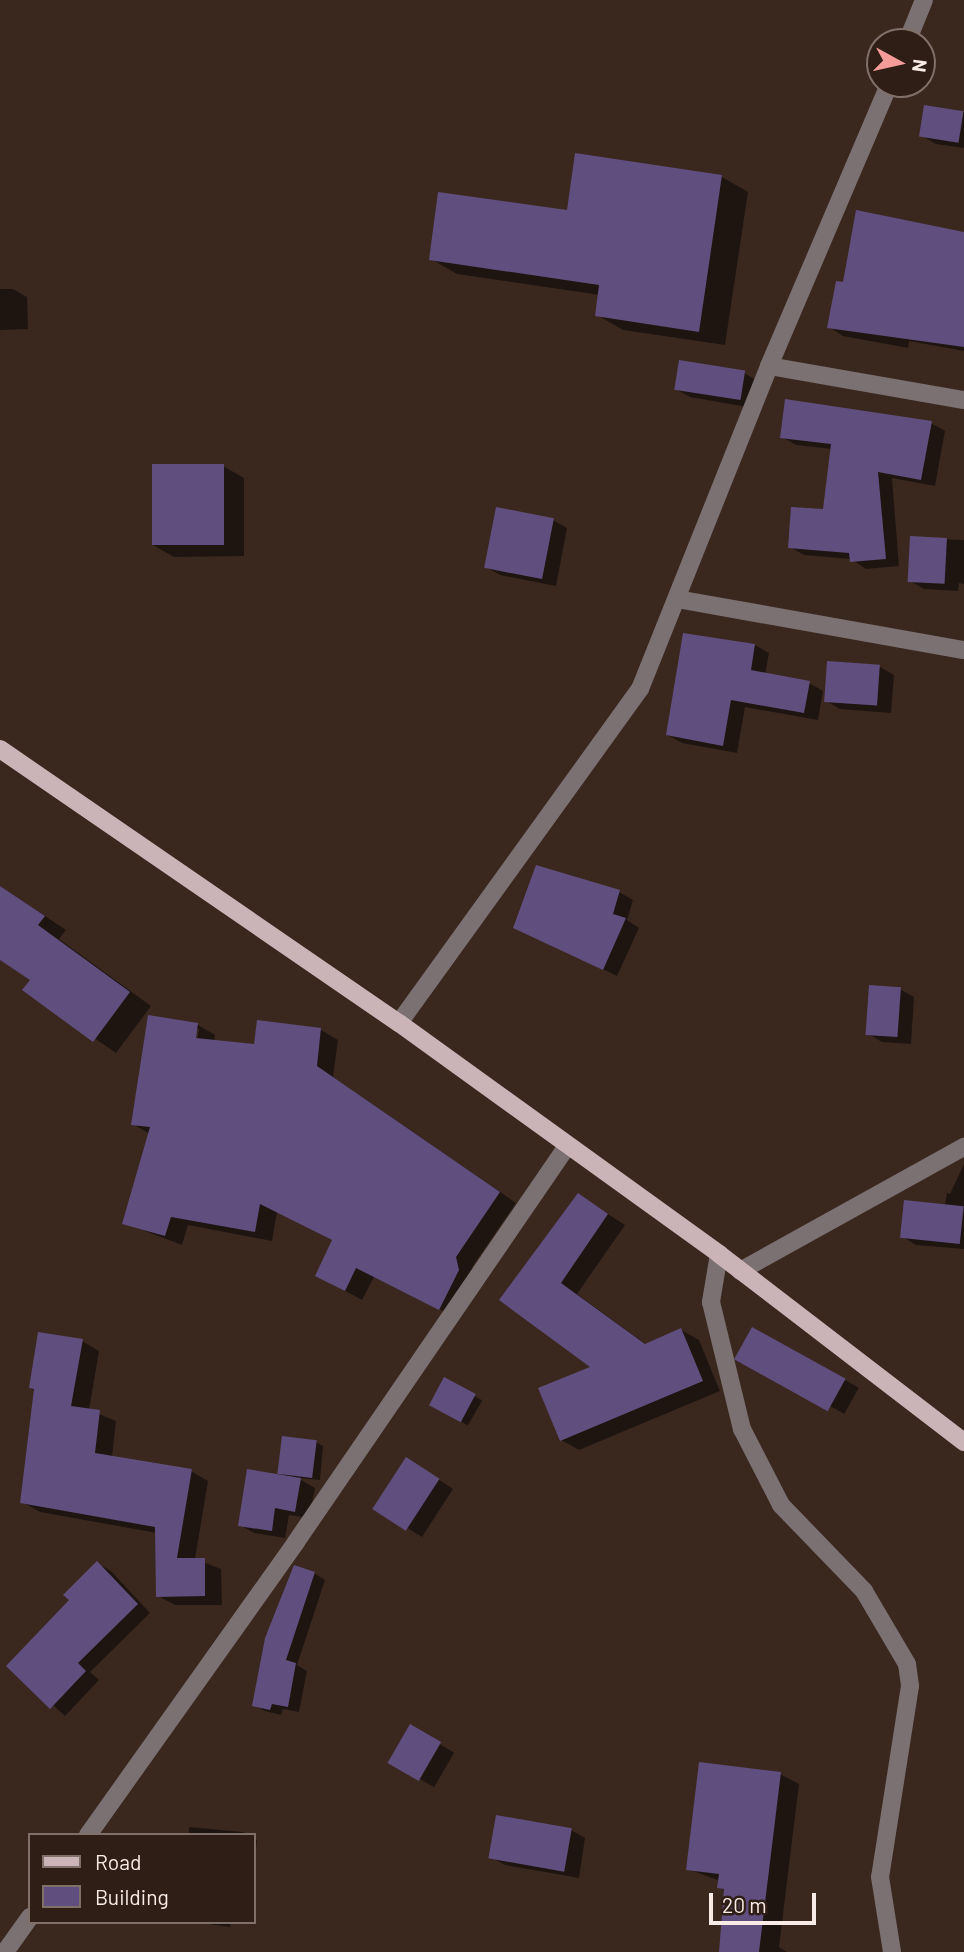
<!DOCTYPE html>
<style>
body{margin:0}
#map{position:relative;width:964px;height:1952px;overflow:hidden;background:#3a281f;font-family:Barlow,sans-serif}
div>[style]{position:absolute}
.shadow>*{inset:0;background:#0007;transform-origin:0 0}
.building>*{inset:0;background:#604e7f;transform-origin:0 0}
.minor>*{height:18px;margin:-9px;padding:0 9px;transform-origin:9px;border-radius:9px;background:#7b7072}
.major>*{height:18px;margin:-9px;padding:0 9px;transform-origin:9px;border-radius:9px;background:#cbb4b8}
span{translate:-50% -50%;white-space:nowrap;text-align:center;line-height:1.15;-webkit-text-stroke:5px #2f1e16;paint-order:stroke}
.legend{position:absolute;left:28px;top:1833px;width:228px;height:91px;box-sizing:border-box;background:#2f1e16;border:2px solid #80706a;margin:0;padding:9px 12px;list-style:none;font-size:21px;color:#f9ece7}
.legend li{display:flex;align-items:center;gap:14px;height:35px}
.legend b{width:35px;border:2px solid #80706a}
.north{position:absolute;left:866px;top:28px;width:70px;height:70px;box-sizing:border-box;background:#2f1e16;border:2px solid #80706a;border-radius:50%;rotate:98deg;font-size:19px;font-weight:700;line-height:28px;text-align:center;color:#f9ece7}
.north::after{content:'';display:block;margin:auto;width:24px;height:32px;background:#f59b99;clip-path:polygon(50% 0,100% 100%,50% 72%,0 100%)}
.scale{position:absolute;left:709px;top:1893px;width:107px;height:32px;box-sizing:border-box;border:4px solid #f9ece7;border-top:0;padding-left:9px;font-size:21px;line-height:24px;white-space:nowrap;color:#f9ece7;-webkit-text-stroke:5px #2f1e16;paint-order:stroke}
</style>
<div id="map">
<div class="shadow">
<i style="clip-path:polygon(964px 112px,964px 148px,936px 144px,922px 136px)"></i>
<i style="clip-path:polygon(577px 155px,722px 177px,748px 192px,725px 345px,623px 330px,597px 315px,600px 295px,457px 274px,431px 259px,568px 212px)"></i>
<i style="clip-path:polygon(964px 232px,964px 351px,909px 341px,908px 348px,843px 336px,829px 327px,844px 284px)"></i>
<i style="clip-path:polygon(0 289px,13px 289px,27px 297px,28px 329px,0 330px)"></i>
<i style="clip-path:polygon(744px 373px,758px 381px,753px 408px,690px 397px,676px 389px)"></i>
<i style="clip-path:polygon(931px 423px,945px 431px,935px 486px,892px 478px,899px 566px,866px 569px,851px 559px,804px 555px,790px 547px,825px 511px,832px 449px,796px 445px,782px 437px)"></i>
<i style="clip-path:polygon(223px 466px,244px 478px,244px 556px,174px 557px,153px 545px)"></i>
<i style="clip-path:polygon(553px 520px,567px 528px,556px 586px,500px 575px,486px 567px)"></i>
<i style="clip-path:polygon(912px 538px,964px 540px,964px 584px,959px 583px,958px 591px,924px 589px,910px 581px)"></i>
<i style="clip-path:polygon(755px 645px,769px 653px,765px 675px,809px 683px,823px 691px,818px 720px,745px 707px,737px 753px,682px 743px,668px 735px)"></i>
<i style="clip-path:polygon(880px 667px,894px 675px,891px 713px,840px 709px,826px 701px)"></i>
<i style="clip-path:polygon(0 886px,66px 930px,59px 939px,151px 1006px,116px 1053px,25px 990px,32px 980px,0 958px)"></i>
<i style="clip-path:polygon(619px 892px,633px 900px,627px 920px,639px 928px,617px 976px,515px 927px)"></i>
<i style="clip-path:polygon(900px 989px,914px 997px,911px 1044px,882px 1042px,868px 1034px)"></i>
<i style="clip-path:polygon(evenodd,259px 1022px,321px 1030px,338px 1040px,333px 1077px,516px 1203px,472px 1267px,475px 1280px,457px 1318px,374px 1277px,362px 1300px,334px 1285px,334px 1241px,277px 1212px,272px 1241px,188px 1225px,182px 1245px,124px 1223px,150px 1134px,133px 1124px,198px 1025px,215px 1035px,214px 1041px,256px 1045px,259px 1022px,196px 1029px,199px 1029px,196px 1047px,193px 1046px,196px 1029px)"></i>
<i style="clip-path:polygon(964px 1164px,964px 1249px,916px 1245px,903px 1237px,945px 1205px,947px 1193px,950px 1194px)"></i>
<i style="clip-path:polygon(578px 1195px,625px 1225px,577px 1294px,647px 1345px,681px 1330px,699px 1340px,720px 1391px,579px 1450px,561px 1440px,593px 1367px,501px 1300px)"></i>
<i style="left:753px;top:1329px;width:121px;height:30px;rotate:29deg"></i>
<i style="clip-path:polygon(82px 1341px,99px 1351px,89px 1410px,116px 1421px,112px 1457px,191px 1471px,208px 1481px,195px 1559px,221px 1569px,222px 1605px,175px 1605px,158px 1596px,157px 1533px,40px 1512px,22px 1502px,36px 1391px,30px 1388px)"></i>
<i style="left:445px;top:1379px;width:43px;height:29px;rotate:30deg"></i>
<i style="clip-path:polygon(316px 1442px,323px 1446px,320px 1480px,298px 1478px,315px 1488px,309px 1518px,289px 1515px,285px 1538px,254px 1533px,240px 1525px,287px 1477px,280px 1473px)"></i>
<i style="clip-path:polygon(420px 1467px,453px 1489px,422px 1537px,375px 1508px)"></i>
<i style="clip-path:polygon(97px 1563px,111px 1571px,150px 1613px,90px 1672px,99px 1680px,65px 1716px,9px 1666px,71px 1600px)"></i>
<i style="clip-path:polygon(314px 1573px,325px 1580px,297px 1665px,307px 1671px,299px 1712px,283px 1709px,281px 1715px,265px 1711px,254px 1705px)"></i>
<i style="left:410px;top:1727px;width:51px;height:40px;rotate:30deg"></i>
<i style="clip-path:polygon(780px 1774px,799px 1784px,779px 1947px,787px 1952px,720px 1952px,726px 1891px,719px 1887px,720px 1881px,688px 1869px)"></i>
<i style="clip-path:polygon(189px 1827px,243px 1832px,248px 1835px,189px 1835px)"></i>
<i style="clip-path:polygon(571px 1830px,585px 1838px,579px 1878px,505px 1865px,491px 1857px)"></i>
<i style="clip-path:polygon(254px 1838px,257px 1840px,254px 1869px)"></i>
<i style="clip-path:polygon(193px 1922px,231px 1922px,230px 1927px)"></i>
</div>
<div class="building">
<i style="left:924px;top:105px;width:40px;height:32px;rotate:9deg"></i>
<i style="clip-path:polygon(575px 153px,722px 175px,699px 332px,595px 316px,599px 285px,429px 260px,438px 192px,567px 210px)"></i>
<i style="clip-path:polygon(856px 210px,964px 232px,964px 347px,827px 328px,836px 281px,843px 282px)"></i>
<i style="left:679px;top:360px;width:67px;height:30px;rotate:9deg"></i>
<i style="clip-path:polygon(785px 399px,932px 421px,921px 480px,878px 472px,886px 559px,850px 562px,849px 553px,788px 548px,791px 507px,823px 509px,831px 444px,780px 438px)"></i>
<i style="left:224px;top:464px;width:81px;height:72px;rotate:90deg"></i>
<i style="left:496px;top:507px;width:59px;height:62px;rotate:11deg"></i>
<i style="left:910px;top:536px;width:37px;height:46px;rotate:3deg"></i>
<i style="clip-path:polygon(683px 633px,755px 644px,751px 670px,810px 681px,804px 713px,731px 700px,723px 746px,666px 735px)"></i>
<i style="left:827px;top:661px;width:53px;height:41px;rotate:4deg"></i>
<i style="clip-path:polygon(536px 865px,620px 890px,613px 914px,626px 918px,603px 970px,513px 928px)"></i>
<i style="clip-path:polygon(0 886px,45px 916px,38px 925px,130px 992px,93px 1042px,22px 990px,30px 980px,0 960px)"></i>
<i style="left:869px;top:985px;width:32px;height:50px;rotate:4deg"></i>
<i style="clip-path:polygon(148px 1015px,198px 1023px,196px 1038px,254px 1044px,257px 1020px,321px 1028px,317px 1066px,500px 1192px,456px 1257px,459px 1270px,439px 1310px,356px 1268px,345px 1291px,315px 1276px,332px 1240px,260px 1204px,255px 1232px,171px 1217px,165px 1236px,122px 1224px,150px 1127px,131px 1125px)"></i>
<i style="clip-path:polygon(578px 1193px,608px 1214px,561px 1283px,645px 1344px,681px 1328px,703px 1381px,560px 1441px,538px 1388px,590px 1367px,499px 1300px)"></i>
<i style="left:904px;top:1200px;width:60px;height:38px;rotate:6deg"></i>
<i style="left:752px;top:1327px;width:107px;height:37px;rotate:29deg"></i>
<i style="clip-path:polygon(38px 1332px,83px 1339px,71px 1406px,100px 1410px,95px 1453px,192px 1469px,177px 1558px,205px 1558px,205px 1596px,156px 1597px,155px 1527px,20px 1503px,34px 1389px,29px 1388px)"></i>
<i style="left:444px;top:1377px;width:36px;height:32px;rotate:28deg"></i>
<i style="left:282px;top:1436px;width:35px;height:38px;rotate:7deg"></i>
<i style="left:406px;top:1457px;width:40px;height:62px;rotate:33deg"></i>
<i style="clip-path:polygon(247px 1469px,301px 1478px,295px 1512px,275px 1508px,272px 1531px,238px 1526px)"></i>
<i style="clip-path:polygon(97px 1561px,138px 1604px,78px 1663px,86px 1671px,50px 1709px,6px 1666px,69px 1600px,63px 1595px)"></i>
<i style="clip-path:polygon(294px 1565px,315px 1572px,286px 1660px,296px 1663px,288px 1707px,272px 1704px,270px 1710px,252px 1706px,265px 1638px)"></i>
<i style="left:410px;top:1724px;width:36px;height:45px;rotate:30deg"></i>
<i style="clip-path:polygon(699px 1762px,781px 1772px,759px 1952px,719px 1952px,724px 1889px,717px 1888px,719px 1874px,686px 1870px)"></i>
<i style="left:496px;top:1815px;width:77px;height:44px;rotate:10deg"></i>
</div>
<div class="minor">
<i style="left:907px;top:42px;width:45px;rotate:-68deg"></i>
<i style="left:769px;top:366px;width:198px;rotate:9.9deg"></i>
<i style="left:677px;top:599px;width:291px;rotate:10.1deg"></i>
<i style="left:399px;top:1023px;width:412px;rotate:-54.2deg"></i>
<i style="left:640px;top:689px;width:348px;rotate:-68.2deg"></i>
<i style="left:769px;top:366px;width:306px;rotate:-66.9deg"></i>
<i style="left:719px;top:1254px;width:49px;rotate:99.5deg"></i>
<i style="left:711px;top:1302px;width:131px;rotate:76.3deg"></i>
<i style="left:742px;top:1429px;width:85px;rotate:62.8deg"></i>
<i style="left:781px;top:1505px;width:120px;rotate:46deg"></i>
<i style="left:864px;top:1591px;width:85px;rotate:59.5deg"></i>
<i style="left:907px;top:1664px;width:22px;rotate:82deg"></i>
<i style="left:910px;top:1686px;width:193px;rotate:98.9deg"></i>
<i style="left:880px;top:1877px;width:76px;rotate:80.9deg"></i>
<i style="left:740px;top:1271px;width:256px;rotate:-29deg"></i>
<i style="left:88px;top:1835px;width:359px;rotate:-54.6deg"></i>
<i style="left:296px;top:1542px;width:481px;rotate:-55.6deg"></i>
<i style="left:5px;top:1952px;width:43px;rotate:-54.5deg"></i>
</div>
<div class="major">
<i style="left:0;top:749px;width:484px;rotate:34.5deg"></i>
<i style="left:399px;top:1023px;width:395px;rotate:35.8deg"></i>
<i style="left:719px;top:1254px;width:309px;rotate:37.5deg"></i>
</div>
<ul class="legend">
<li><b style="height:9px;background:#cbb4b8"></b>Road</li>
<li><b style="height:19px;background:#604e7f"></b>Building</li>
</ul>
<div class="north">N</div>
<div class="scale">20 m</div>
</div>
